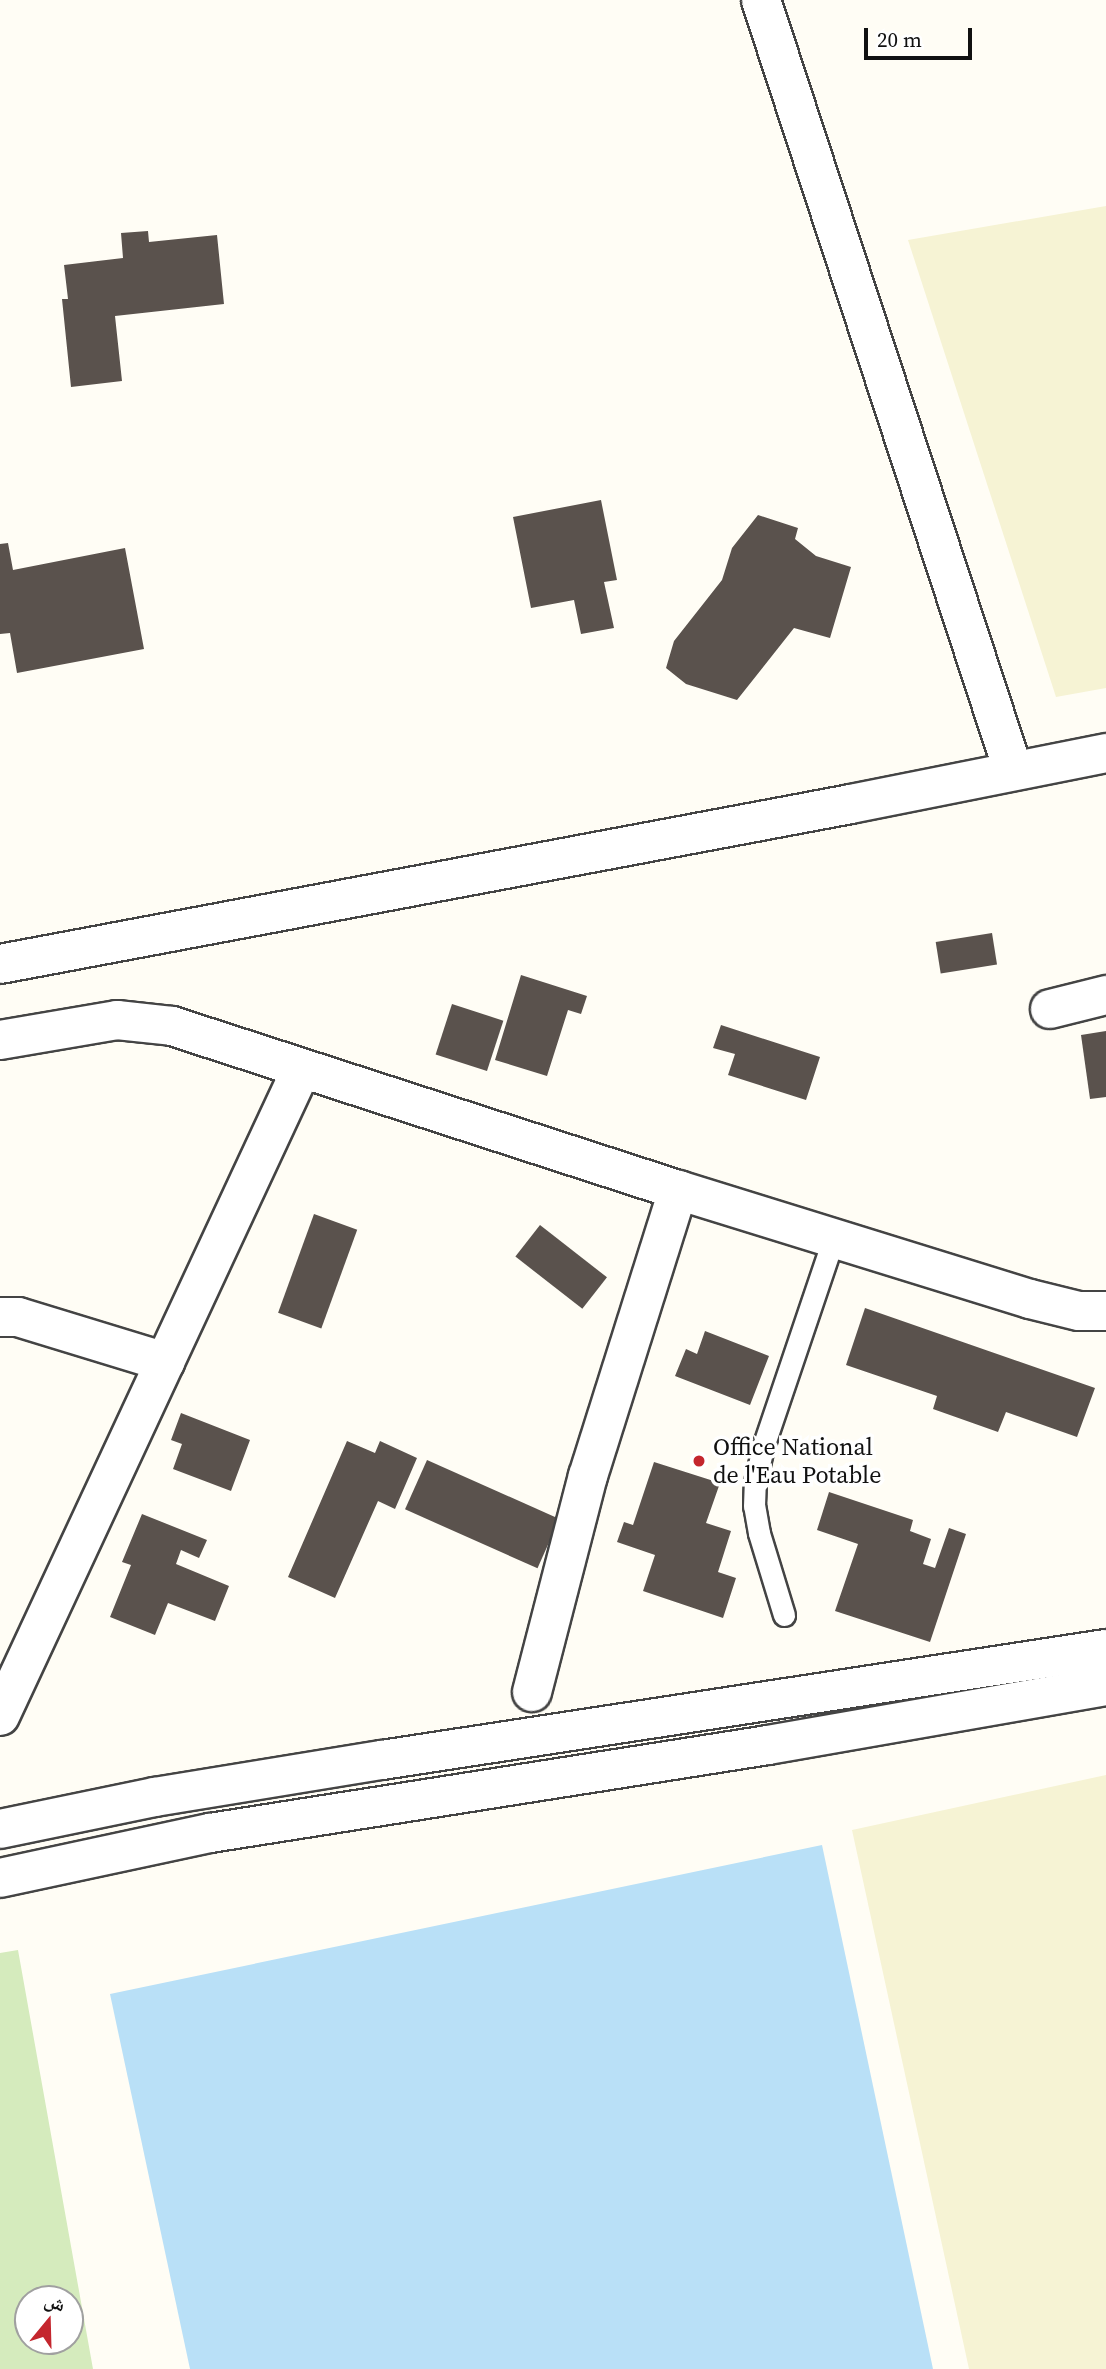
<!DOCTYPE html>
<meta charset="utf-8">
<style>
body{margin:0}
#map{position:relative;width:1106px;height:2369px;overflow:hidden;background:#fffdf5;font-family:"Source Serif 4","Noto Naskh Arabic",serif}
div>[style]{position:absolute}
.farmland>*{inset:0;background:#f6f3d4}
.green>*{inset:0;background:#d5ebbd}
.water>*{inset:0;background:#b9e0f7}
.building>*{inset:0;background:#5a524d;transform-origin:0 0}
.roads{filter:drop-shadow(2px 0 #444) drop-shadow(-2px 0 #444) drop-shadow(0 2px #444) drop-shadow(0 -2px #444)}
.lane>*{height:21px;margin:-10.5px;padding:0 10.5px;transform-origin:10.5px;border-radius:10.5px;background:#fff}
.street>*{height:38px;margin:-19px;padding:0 19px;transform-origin:19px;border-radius:19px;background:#fff}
.dots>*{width:19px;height:19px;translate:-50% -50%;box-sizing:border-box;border:4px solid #fff;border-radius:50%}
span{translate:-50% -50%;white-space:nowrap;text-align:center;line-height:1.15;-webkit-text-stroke:7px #fff;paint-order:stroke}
.poi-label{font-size:24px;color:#111}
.left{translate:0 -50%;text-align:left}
.north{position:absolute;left:14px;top:2285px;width:70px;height:70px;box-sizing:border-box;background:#fff;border:2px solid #a0a0a0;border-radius:50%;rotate:19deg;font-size:19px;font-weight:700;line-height:28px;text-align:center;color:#111}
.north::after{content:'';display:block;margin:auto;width:24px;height:32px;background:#c4262e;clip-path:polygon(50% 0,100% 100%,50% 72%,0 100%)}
.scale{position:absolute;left:864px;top:28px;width:108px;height:32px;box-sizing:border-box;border:4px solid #111;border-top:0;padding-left:9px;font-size:21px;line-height:24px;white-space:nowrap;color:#111;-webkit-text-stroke:5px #fff;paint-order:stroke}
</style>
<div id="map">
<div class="farmland">
<i style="clip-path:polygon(1106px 206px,1106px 688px,1056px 697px,908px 240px)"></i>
<i style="clip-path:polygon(1106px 1775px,1106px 2369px,969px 2369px,852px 1830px)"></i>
</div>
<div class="green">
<i style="clip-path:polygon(evenodd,18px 1950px,93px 2369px,0 2369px,0 1953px,18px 1950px,28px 2299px,70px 2299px,70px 2341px,28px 2341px,28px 2299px)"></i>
</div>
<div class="water">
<i style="clip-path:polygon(822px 1845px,933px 2369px,190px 2369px,110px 1994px)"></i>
</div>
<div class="building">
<i style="clip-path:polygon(148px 231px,149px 242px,217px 235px,224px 304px,115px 316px,122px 381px,71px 387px,62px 299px,68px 299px,64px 265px,123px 258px,121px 233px)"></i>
<i style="clip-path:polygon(601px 500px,617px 580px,604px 582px,614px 628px,581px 634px,574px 600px,531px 608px,513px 517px)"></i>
<i style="clip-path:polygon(758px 515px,798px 528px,795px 539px,816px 556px,851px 567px,830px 638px,794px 628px,737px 700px,686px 684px,666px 668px,674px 641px,722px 580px,732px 548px)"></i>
<i style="clip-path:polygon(8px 543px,13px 570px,125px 548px,144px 649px,17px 673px,10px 633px,0 634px,0 544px)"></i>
<i style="left:992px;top:933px;width:32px;height:57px;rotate:81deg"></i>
<i style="clip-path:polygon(521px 975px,587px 996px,581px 1014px,568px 1010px,547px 1076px,495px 1060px)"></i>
<i style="left:452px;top:1004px;width:54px;height:53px;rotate:18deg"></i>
<i style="clip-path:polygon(721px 1025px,820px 1057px,806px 1100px,728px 1075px,735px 1054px,713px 1048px)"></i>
<i style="clip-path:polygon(1106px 1031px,1106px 1097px,1090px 1099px,1081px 1035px)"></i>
<i style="left:314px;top:1214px;width:46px;height:105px;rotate:20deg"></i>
<i style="left:540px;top:1225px;width:85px;height:40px;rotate:38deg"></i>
<i style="clip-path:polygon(865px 1308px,1095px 1388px,1077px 1437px,1006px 1412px,998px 1432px,933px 1409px,937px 1396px,846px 1365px)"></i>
<i style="clip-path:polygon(705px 1331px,769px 1356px,750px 1405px,675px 1376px,686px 1349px,697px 1354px)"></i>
<i style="clip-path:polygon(181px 1413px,250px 1440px,231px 1491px,173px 1469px,182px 1444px,171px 1440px)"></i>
<i style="clip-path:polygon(347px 1441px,375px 1453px,380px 1441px,417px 1458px,395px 1509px,378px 1501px,335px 1598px,288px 1577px)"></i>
<i style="left:427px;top:1460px;width:145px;height:54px;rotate:24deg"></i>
<i style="clip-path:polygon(654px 1462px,720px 1483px,706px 1523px,731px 1531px,718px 1572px,736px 1578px,723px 1618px,643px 1591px,655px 1555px,617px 1542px,624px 1522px,633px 1525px)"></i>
<i style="clip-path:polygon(829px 1492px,913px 1520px,910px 1531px,931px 1539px,923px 1564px,935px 1568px,949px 1528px,966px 1534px,930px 1642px,835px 1611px,858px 1544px,817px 1530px)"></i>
<i style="clip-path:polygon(142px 1514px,207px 1540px,199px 1558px,181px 1550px,176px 1564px,229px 1586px,215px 1621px,168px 1603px,155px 1635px,110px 1617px,131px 1565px,122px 1562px)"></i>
</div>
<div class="roads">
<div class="lane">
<i style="left:784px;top:1615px;width:86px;rotate:-107deg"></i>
<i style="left:759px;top:1533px;width:27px;rotate:-100deg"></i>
<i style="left:754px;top:1506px;width:24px;rotate:-88deg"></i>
<i style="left:755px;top:1482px;width:36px;rotate:-77deg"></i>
<i style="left:763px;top:1447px;width:222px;rotate:-71.3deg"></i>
</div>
<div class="street">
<i style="left:761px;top:0;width:810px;rotate:71.88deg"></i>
<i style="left:0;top:964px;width:866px;rotate:-10.65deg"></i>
<i style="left:851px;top:804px;width:260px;rotate:-11.3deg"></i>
<i style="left:1050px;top:1009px;width:58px;rotate:-14deg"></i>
<i style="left:0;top:1040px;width:119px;rotate:-9.7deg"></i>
<i style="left:117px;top:1020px;width:55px;rotate:6.2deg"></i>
<i style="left:172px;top:1026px;width:532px;rotate:17.96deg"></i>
<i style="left:678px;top:1190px;width:368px;rotate:17.2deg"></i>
<i style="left:1030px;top:1299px;width:50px;rotate:13.8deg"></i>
<i style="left:1079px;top:1311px;width:27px"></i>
<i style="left:0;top:1317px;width:18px"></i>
<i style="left:18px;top:1317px;width:154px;rotate:17deg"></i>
<i style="left:532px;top:1692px;width:223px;rotate:-75.5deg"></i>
<i style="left:588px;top:1476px;width:300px;rotate:-72.5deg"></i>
<i style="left:0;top:1716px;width:713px;rotate:-65.02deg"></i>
<i style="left:0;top:1829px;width:158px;rotate:-11.7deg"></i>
<i style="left:155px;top:1797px;width:230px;rotate:-9.3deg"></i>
<i style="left:382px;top:1760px;width:732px;rotate:-8.72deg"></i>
<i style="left:0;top:1878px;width:215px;rotate:-12.1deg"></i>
<i style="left:210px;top:1833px;width:565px;rotate:-8.96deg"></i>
<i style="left:768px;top:1745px;width:343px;rotate:-9.9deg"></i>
</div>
</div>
<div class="dots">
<i style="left:699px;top:1461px;background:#c4262e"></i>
</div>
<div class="poi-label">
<span class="left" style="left:713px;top:1461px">Office National<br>de l'Eau Potable</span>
</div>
<div class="north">ش</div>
<div class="scale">20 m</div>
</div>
